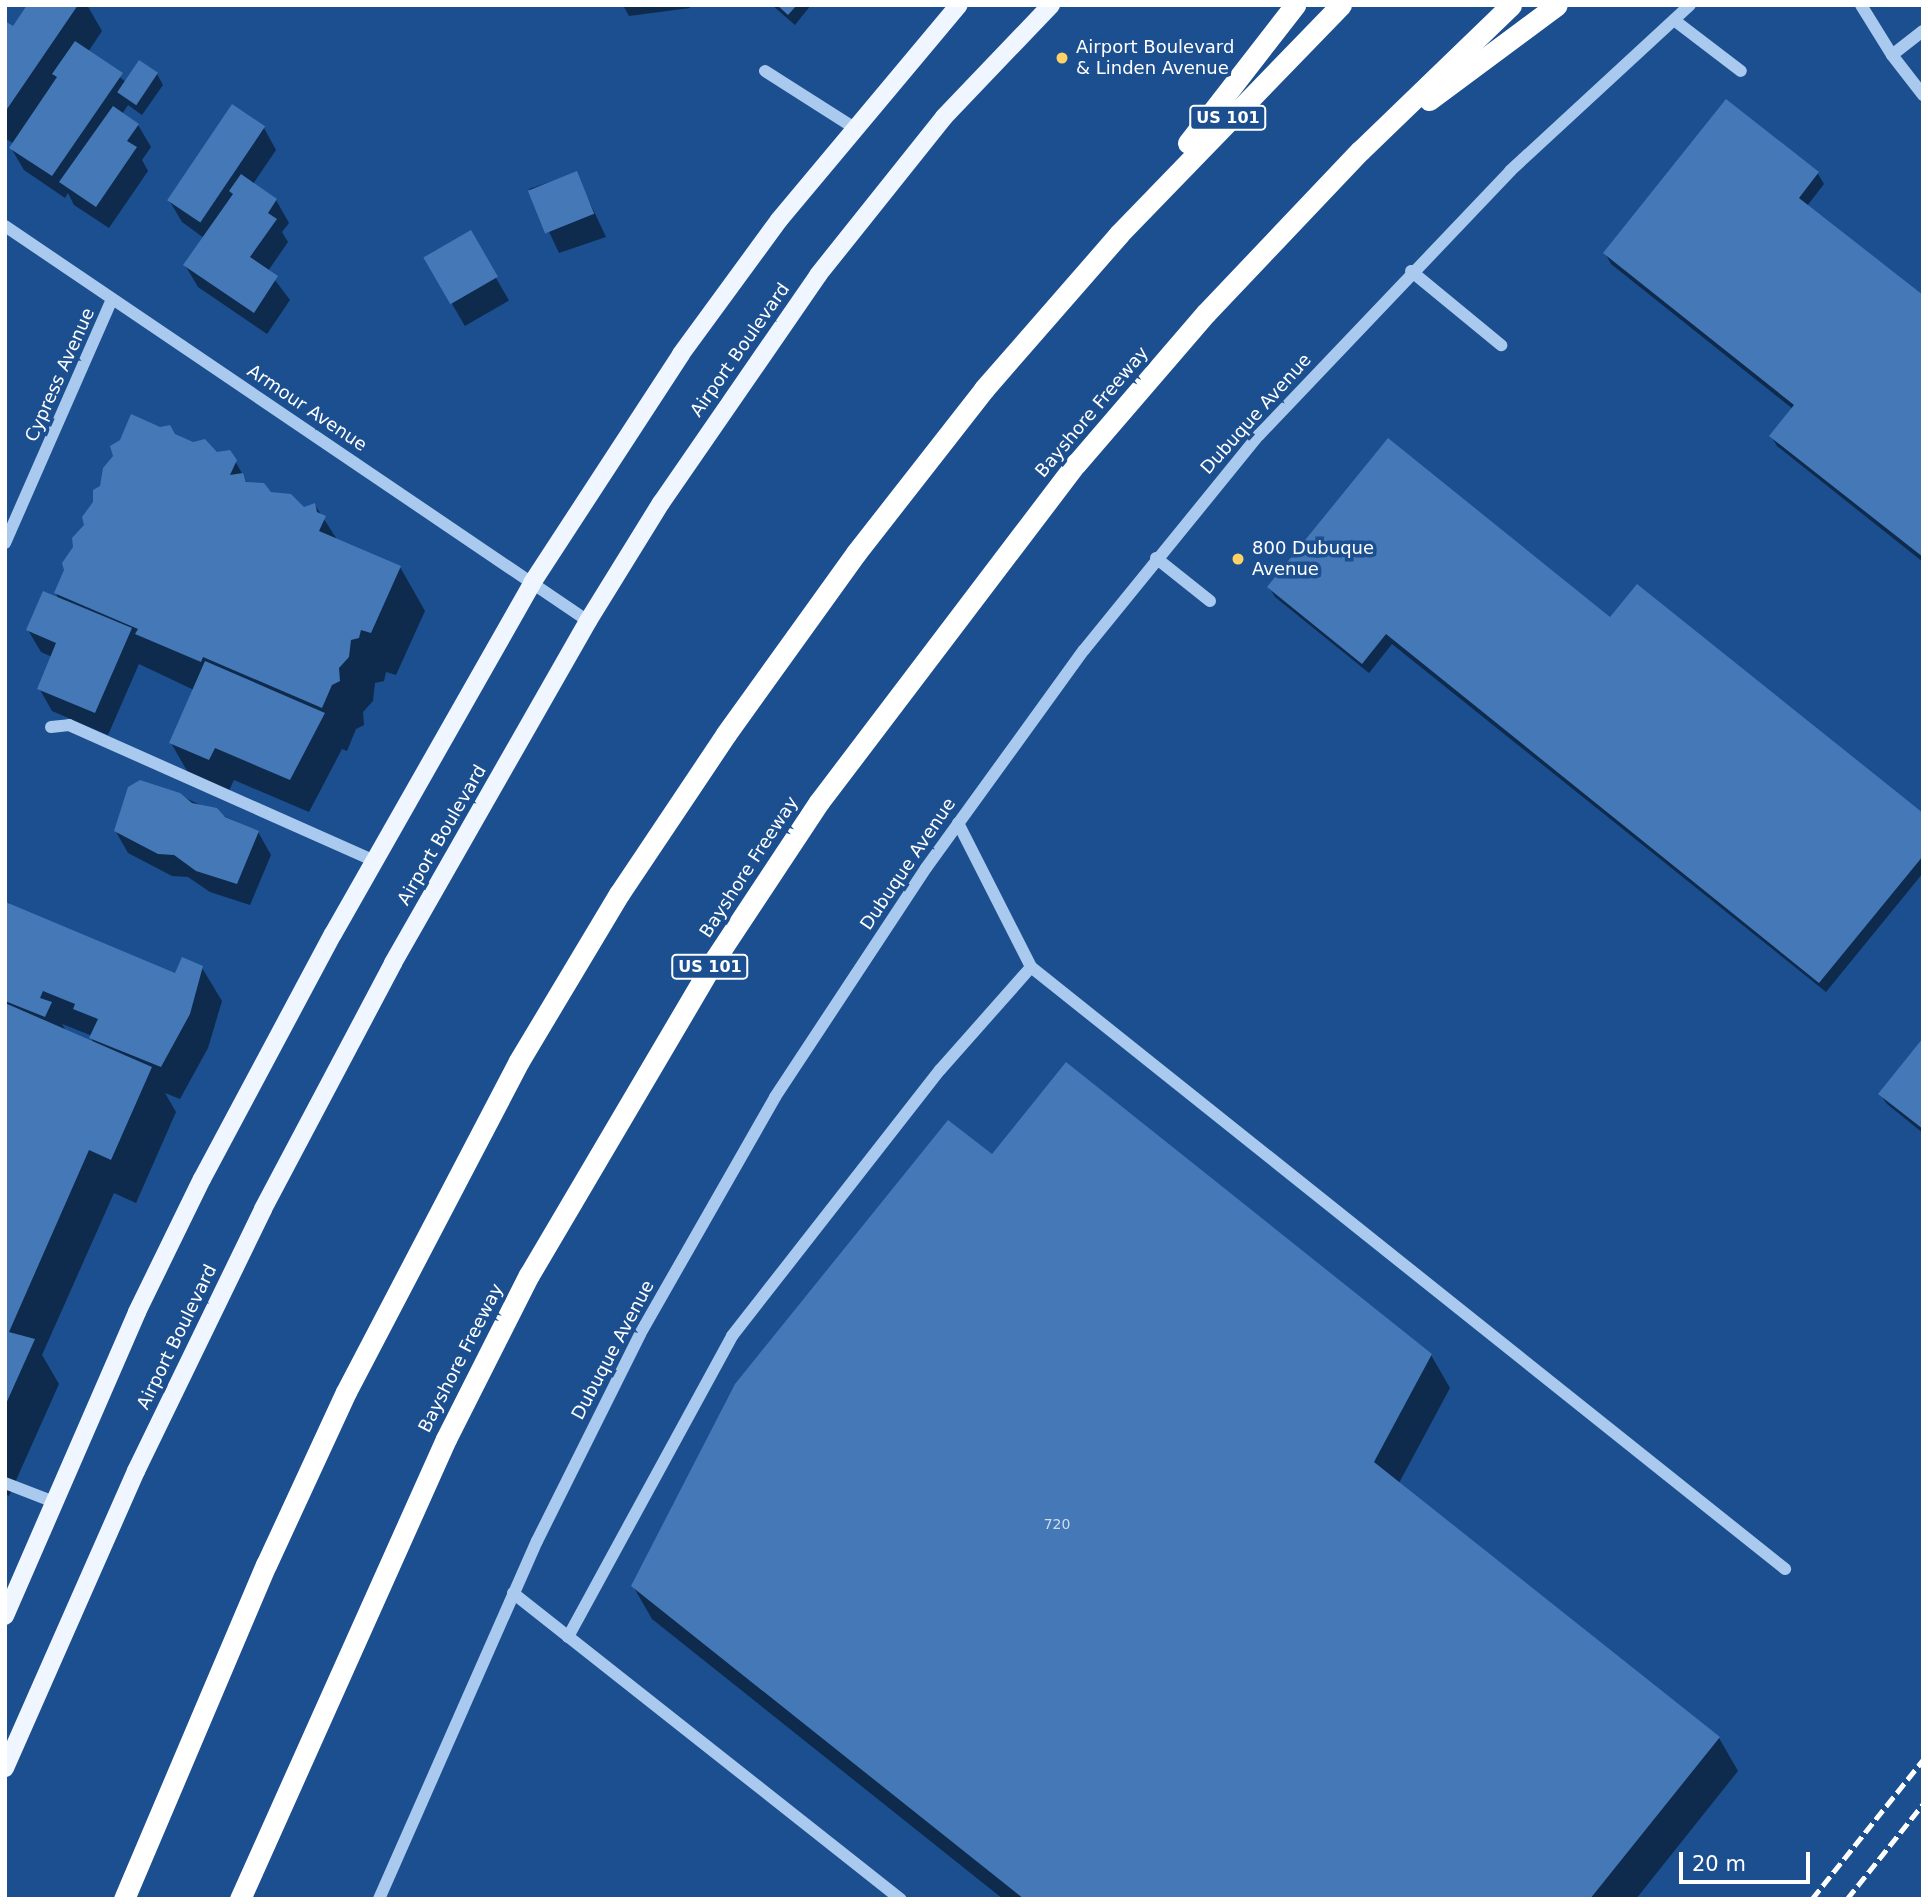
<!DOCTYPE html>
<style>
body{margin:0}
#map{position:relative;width:1928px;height:1904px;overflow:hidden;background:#1b4f8f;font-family:"DejaVu Sans",sans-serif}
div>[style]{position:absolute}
.shadow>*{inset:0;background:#0007;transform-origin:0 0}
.building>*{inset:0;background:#4478b7;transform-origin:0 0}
.minor>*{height:12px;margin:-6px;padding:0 6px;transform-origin:6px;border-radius:6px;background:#a9c9ee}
.major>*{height:18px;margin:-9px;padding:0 9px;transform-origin:9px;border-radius:9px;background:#f0f6ff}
.highway>*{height:21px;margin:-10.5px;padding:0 10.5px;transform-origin:10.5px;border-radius:10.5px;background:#fff}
.rail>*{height:5px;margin-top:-2.5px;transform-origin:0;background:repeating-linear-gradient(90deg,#fff 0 12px,transparent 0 17px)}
.dots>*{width:19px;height:19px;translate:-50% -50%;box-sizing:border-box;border:4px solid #1b4f8f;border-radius:50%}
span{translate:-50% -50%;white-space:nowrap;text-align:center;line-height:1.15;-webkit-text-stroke:7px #1b4f8f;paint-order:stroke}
.number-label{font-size:14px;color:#d0dded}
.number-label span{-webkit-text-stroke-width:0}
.shield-label span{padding:2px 5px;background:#1b4f8f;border:2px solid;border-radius:5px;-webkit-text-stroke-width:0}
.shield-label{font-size:16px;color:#fff;font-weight:700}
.poi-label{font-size:18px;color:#fff}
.left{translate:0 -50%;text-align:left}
.street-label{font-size:18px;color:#fff}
.frame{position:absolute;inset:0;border:7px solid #fff;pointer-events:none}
.scale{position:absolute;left:1679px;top:1852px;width:131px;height:32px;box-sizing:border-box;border:4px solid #fff;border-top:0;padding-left:9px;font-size:21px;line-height:24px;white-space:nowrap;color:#fff;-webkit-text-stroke:5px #1b4f8f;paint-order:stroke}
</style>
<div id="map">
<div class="shadow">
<i style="clip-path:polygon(29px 5px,87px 5px,102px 31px,88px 52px,126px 82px,157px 74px,163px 85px,142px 115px,128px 105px,122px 114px,138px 125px,151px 147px,142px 160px,148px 171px,109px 228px,74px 205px,68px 193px,65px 198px,24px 170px,11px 148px,14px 144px,5px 138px,5px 23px,13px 29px)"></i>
<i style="clip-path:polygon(623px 5px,689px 5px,690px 8px,629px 16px)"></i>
<i style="clip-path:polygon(772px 5px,811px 5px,795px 25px)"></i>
<i style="clip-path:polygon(1726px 101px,1818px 174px,1824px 184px,1807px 206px,1923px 298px,1923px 562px,1777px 446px,1771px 436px,1793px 409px,1611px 264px,1605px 253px)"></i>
<i style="clip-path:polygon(264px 128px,276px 150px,253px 184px,276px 200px,289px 223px,282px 232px,288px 242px,268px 271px,290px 300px,267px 334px,198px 287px,185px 265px,204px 238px,182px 222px,169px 200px)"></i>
<i style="clip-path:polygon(576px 173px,606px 237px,559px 253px,529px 189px)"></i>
<i style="left:470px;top:233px;width:78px;height:51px;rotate:60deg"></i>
<i style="clip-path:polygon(174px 435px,235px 461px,248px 484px,304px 509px,315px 505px,338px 541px,400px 567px,425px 611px,396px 675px,386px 672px,384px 681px,375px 683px,373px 701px,363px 712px,364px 725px,356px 729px,347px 751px,342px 749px,309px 812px,234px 780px,228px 793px,190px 776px,171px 743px,194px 690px,139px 664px,108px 735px,52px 711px,39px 688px,52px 657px,41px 652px,28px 630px,59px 600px,56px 593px)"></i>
<i style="clip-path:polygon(1269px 587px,1611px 619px,1923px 815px,1923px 873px,1826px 992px,1392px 644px,1369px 673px,1275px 597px)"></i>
<i style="clip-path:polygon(179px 795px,258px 832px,271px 855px,250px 905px,210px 892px,188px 877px,172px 876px,128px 853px,115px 830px)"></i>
<i style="clip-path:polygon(evenodd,5px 899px,12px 906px,176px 976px,202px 968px,222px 1001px,208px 1048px,180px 1099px,165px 1093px,176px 1112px,136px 1203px,114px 1193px,42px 1355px,59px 1384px,9px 1496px,5px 1494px,5px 899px,62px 1024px,90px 1035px,94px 1044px,67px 1032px,62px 1024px)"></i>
<i style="clip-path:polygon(1923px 1041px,1923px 1133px,1887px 1104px,1880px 1094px)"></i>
<i style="clip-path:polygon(992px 1157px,1431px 1355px,1450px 1388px,1399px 1483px,1719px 1738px,1738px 1771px,1636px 1899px,1003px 1899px,652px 1619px,633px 1586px)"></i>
</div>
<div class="building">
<i style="clip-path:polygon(27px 5px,78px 5px,5px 112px,5px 21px,13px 26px)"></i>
<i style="clip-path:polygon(777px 5px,797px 5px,788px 15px)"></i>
<i style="clip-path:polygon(75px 41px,123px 73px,52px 176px,9px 148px,57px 77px,52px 74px)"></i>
<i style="left:139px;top:60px;width:23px;height:39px;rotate:34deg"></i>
<i style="clip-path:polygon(1726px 99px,1819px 172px,1799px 198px,1923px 295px,1923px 557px,1769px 436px,1794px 405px,1603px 253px)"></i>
<i style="left:232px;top:104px;width:40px;height:116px;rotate:34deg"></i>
<i style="clip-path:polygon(113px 106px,139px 124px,127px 141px,137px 147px,96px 207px,59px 182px)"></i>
<i style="left:577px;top:171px;width:46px;height:53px;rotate:68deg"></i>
<i style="clip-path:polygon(241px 174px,277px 199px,268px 213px,277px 219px,250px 257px,278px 276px,254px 313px,183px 265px,233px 194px,229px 191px)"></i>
<i style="left:471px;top:230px;width:54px;height:55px;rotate:60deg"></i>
<i style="clip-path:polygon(131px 414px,160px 427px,170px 425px,175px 434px,193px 442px,205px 439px,217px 452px,230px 450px,237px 460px,230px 475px,243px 473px,246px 482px,264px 483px,271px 492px,291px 494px,304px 507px,315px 503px,317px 512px,326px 516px,319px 531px,401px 566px,371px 633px,361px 630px,359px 638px,351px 640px,349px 657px,339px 668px,340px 681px,332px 685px,322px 708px,203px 657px,201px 662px,135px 634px,138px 629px,54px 593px,64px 570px,62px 563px,73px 547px,72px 538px,84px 525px,82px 517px,93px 502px,93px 490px,100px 486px,103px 468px,113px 456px,110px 446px,120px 440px)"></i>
<i style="clip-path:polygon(1388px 438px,1610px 617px,1637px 584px,1923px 813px,1923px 856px,1819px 983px,1386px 634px,1362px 664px,1267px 587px)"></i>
<i style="clip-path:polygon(43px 591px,132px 628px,95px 713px,37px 689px,56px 643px,26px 630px)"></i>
<i style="clip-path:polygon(205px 661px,325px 713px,290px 780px,215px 748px,209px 760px,169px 743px)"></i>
<i style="clip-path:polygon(140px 780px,180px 793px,192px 803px,217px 808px,225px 817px,259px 831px,237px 884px,196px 871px,174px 855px,158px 854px,114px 831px,128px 787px)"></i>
<i style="clip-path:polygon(5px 897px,8px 903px,175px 973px,182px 957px,203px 966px,190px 1014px,161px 1067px,89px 1038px,98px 1019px,73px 1009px,75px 1004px,43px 991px,40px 998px,52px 1002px,45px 1017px,5px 1001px)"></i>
<i style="clip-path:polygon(5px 1003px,152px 1067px,111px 1160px,89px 1150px,9px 1332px,35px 1339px,5px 1406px)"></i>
<i style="clip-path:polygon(1923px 1038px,1923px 1129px,1878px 1094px)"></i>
<i style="clip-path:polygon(1066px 1062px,1432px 1354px,1374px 1462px,1720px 1737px,1590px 1899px,1024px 1899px,631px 1586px,735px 1384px,948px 1120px,992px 1154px)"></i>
</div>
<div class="minor">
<i style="left:1861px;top:5px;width:59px;rotate:58.2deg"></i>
<i style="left:1892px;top:55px;width:39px;rotate:-38deg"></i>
<i style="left:1674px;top:20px;width:84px;rotate:37.3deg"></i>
<i style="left:1892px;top:55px;width:51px;rotate:52.2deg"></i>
<i style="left:765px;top:71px;width:104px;rotate:32.5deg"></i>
<i style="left:5px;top:226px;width:704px;rotate:34.12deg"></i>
<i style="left:1411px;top:271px;width:117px;rotate:39.4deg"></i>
<i style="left:5px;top:543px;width:266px;rotate:-66.3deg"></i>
<i style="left:1156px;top:558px;width:69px;rotate:38.5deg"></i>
<i style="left:51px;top:727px;width:18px;rotate:-6deg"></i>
<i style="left:69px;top:725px;width:334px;rotate:24deg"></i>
<i style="left:958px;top:823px;width:161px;rotate:63.1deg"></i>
<i style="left:1031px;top:967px;width:965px;rotate:38.6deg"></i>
<i style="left:5px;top:1483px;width:53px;rotate:21.2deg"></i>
<i style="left:513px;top:1593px;width:494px;rotate:38.3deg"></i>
<i style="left:568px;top:1637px;width:343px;rotate:-61.4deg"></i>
<i style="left:732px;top:1336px;width:338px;rotate:-52deg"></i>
<i style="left:940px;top:1070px;width:137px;rotate:-48.5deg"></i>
<i style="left:379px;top:1899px;width:391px;rotate:-66.2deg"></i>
<i style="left:537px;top:1541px;width:231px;rotate:-63.5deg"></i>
<i style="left:640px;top:1334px;width:273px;rotate:-60.3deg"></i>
<i style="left:775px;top:1097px;width:274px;rotate:-56.6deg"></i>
<i style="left:926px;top:868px;width:269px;rotate:-54.1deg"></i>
<i style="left:1084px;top:650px;width:277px;rotate:-50.9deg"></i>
<i style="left:1259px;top:435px;width:364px;rotate:-46.4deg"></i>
<i style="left:1510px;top:171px;width:245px;rotate:-42.7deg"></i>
</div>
<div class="major">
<i style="left:5px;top:1616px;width:331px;rotate:-66.5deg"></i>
<i style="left:137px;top:1312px;width:148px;rotate:-64deg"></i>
<i style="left:202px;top:1179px;width:278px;rotate:-61.9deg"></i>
<i style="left:333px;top:934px;width:403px;rotate:-60.4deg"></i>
<i style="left:532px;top:583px;width:273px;rotate:-56.9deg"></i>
<i style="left:681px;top:354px;width:166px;rotate:-53.8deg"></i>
<i style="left:779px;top:220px;width:280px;rotate:-50.1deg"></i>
<i style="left:5px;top:1768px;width:325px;rotate:-66.2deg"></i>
<i style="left:136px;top:1471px;width:291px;rotate:-64.1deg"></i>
<i style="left:263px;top:1209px;width:278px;rotate:-62.1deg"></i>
<i style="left:393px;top:963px;width:394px;rotate:-60.3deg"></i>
<i style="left:588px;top:621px;width:139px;rotate:-58.3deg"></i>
<i style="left:661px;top:503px;width:277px;rotate:-55.4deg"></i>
<i style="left:818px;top:275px;width:202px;rotate:-51.4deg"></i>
<i style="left:944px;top:117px;width:155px;rotate:-46.3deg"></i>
</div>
<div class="highway">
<i style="left:1429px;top:100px;width:159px;rotate:-36.6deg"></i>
<i style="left:1188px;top:143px;width:175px;rotate:-52.2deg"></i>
<i style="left:124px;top:1899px;width:363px;rotate:-67deg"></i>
<i style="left:266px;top:1565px;width:191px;rotate:-65.2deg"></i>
<i style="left:346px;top:1392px;width:373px;rotate:-62.4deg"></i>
<i style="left:519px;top:1061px;width:195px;rotate:-59.1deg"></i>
<i style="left:619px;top:894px;width:192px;rotate:-56.2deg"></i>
<i style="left:726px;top:734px;width:223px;rotate:-54.3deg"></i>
<i style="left:856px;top:553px;width:208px;rotate:-52deg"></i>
<i style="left:984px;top:389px;width:206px;rotate:-48.9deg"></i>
<i style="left:1119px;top:234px;width:319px;rotate:-45.9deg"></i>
<i style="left:240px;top:1899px;width:504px;rotate:-65.88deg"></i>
<i style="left:446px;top:1439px;width:184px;rotate:-63.2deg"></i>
<i style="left:529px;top:1275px;width:367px;rotate:-59.5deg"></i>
<i style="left:715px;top:959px;width:188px;rotate:-56.5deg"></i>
<i style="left:819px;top:802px;width:425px;rotate:-52.8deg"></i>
<i style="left:1076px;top:464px;width:199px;rotate:-49.3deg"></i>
<i style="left:1206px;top:313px;width:224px;rotate:-46.5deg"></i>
<i style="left:1360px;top:151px;width:210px;rotate:-44deg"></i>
</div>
<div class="rail">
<i style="left:1812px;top:1899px;width:178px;rotate:-51.4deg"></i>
<i style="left:1847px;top:1899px;width:122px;rotate:-51.3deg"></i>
</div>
<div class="dots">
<i style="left:1062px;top:58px;background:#ffd166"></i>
<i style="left:1238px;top:559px;background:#ffd166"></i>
</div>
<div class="number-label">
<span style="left:1057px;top:1524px">720</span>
</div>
<div class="shield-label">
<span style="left:1228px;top:118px">US 101</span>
<span style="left:710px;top:967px">US 101</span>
</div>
<div class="poi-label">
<span class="left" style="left:1076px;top:58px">Airport Boulevard<br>&amp; Linden Avenue</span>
<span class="left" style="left:1252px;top:559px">800 Dubuque<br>Avenue</span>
</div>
<div class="street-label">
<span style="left:740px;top:350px;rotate:-55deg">Airport Boulevard</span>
<span style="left:60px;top:375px;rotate:-66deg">Cypress Avenue</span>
<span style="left:307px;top:408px;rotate:34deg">Armour Avenue</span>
<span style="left:1092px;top:412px;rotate:-50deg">Bayshore Freeway</span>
<span style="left:1256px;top:414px;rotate:-48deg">Dubuque Avenue</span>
<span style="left:442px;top:835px;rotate:-60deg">Airport Boulevard</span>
<span style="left:908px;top:864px;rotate:-56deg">Dubuque Avenue</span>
<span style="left:749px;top:867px;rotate:-57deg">Bayshore Freeway</span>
<span style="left:177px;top:1337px;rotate:-64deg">Airport Boulevard</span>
<span style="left:613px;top:1350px;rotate:-62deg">Dubuque Avenue</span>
<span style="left:461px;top:1358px;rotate:-63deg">Bayshore Freeway</span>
</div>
<div class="frame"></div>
<div class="scale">20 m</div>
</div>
